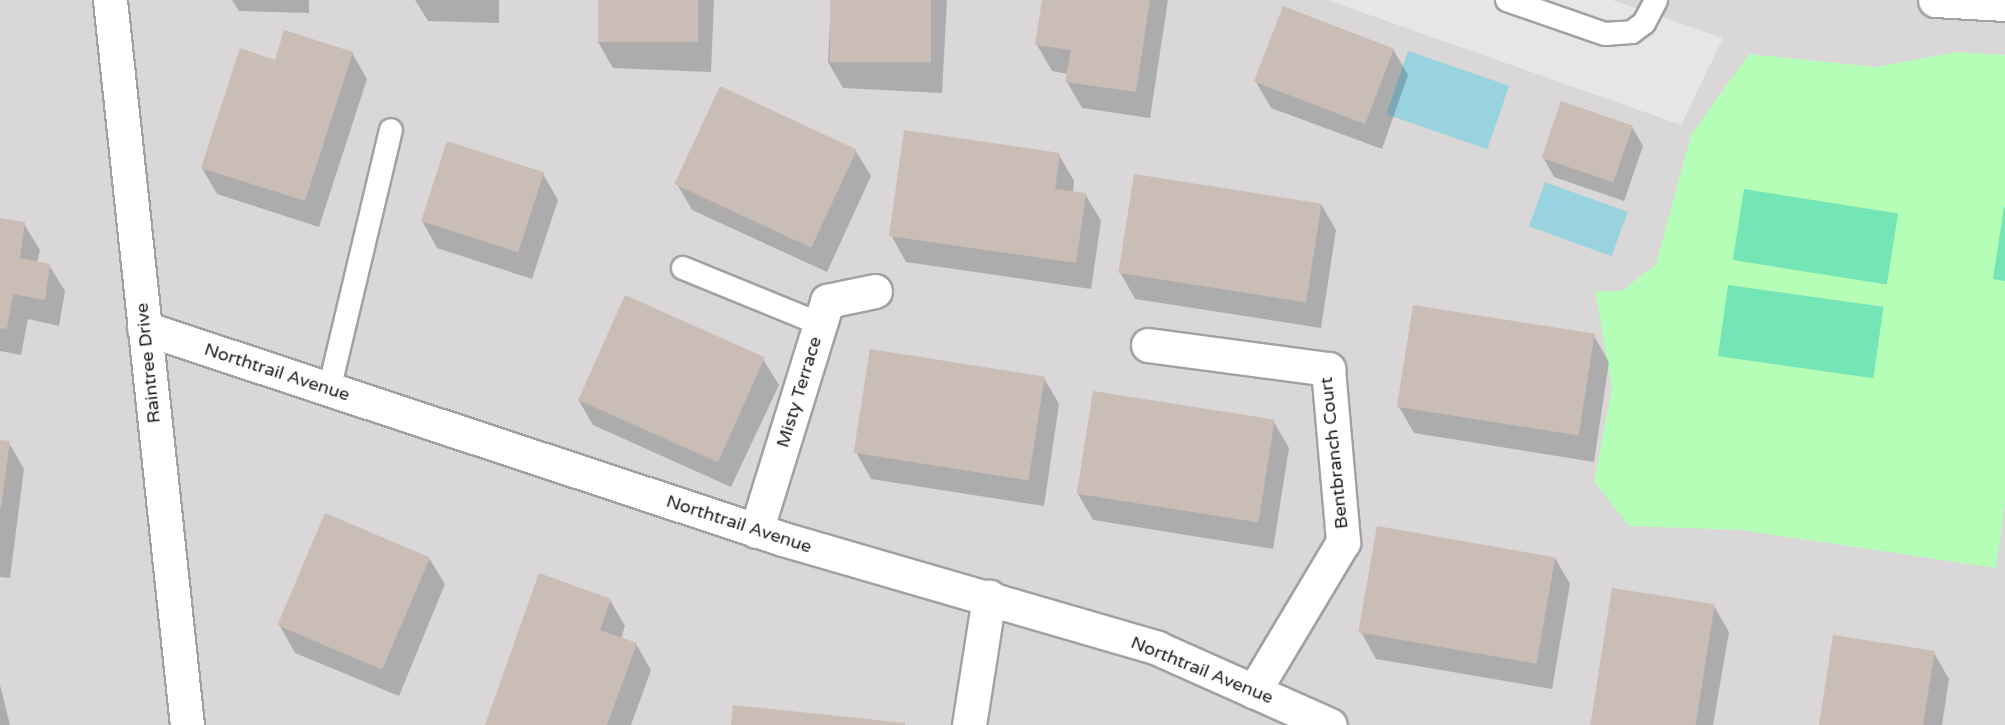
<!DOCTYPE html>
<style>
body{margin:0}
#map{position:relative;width:2005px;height:725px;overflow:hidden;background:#ede8de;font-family:"Varela Round",sans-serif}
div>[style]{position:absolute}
.residential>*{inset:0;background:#d9d7d7;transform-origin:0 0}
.park>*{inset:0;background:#b5feb8}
.pitch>*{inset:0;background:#74e5b4;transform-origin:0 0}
.parking>*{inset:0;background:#e6e6e6}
.water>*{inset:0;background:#9ad3e0;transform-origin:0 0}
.shadow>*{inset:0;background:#0003}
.building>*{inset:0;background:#c9bdb5;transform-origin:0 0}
.roads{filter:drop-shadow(2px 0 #a1a1a1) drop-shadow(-2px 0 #a1a1a1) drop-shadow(0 2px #a1a1a1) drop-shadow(0 -2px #a1a1a1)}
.lane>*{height:22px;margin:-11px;padding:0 11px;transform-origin:11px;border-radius:11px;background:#fff}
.street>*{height:33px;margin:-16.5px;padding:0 16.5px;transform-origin:16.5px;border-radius:16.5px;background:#fff}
span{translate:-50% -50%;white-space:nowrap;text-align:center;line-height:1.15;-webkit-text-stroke:4.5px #fff;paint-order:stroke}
.street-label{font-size:18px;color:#1a1a1a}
</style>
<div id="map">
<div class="residential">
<i style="left:0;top:0;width:2005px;height:725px"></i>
</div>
<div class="park">
<i style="clip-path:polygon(1957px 52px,2005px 55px,2005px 501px,1996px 568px,1741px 530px,1629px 526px,1594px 481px,1612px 387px,1595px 291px,1622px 291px,1656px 264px,1691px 135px,1749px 54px,1876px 67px)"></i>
</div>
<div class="pitch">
<i style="left:1744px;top:189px;width:156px;height:72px;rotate:9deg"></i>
<i style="clip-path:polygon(2004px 207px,2005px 207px,2005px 281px,1993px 279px)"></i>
<i style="left:1728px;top:285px;width:157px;height:72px;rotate:8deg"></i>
</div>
<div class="parking">
<i style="clip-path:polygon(1327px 0,1612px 0,1723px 38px,1681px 125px)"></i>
</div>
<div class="water">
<i style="left:1408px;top:51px;width:107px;height:67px;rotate:19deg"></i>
<i style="left:1545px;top:182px;width:88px;height:47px;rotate:20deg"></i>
</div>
<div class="shadow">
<i style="clip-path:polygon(232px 0,309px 0,309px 13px,239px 11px)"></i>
<i style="clip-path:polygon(415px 0,499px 0,499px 23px,428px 21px)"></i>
<i style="clip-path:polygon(599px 0,714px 0,711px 72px,613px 68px,598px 42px)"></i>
<i style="clip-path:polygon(831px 0,947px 0,942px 93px,843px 88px,828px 62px)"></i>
<i style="clip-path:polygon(1043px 0,1168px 0,1150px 118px,1082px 108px,1067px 82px,1068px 74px,1052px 71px,1037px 45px)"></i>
<i style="clip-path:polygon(1393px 49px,1408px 75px,1382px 149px,1271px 108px,1256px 82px)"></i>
<i style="clip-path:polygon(352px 53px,367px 79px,319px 227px,217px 194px,202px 168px,275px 62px)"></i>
<i style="clip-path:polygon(1632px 127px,1643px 146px,1624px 201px,1554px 177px,1543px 157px)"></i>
<i style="clip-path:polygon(855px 150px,871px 176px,827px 272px,692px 210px,677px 184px)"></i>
<i style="clip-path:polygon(1059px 155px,1074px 181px,1073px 192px,1085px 194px,1101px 221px,1091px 289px,906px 262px,891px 235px)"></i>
<i style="clip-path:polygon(543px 174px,558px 200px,532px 279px,437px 248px,422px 221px)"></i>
<i style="clip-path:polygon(1321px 204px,1336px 230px,1321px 328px,1135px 299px,1120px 272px)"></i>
<i style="clip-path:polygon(0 220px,24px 224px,40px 250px,37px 263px,49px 265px,65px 291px,59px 326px,28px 319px,21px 355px,0 351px)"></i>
<i style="clip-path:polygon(1594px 336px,1609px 362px,1594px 462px,1414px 433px,1399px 407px)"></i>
<i style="clip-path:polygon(763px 359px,779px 385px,731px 487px,593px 425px,578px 399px)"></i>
<i style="clip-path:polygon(1044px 378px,1059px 404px,1044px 506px,871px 479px,856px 452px)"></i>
<i style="clip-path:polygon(1274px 422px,1289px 448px,1273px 549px,1093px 520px,1078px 494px)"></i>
<i style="clip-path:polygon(0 441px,9px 443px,24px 469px,10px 578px,0 577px)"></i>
<i style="clip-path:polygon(429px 558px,445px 584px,399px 696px,295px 653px,280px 626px)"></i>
<i style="clip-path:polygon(1555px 558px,1570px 584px,1552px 689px,1376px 659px,1361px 632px)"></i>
<i style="clip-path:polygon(610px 600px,625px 626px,621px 639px,636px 644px,651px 670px,631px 725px,487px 725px)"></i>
<i style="clip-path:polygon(1714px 606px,1729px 632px,1713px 725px,1591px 725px)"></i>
<i style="clip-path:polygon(1934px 653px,1949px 679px,1942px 725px,1820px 725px)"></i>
<i style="clip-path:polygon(0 685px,10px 725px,0 725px)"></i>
</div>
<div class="building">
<i style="left:598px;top:0;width:100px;height:42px"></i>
<i style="left:830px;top:0;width:101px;height:62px"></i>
<i style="clip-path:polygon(1042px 0,1150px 0,1136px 92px,1065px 82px,1071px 50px,1035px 45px)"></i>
<i style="left:1283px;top:6px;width:119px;height:81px;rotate:21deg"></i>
<i style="clip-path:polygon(284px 30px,353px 52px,305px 201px,201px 168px,240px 48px,275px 60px)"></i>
<i style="left:720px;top:86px;width:151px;height:108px;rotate:25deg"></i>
<i style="left:1561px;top:101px;width:76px;height:60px;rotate:19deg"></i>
<i style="clip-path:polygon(904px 130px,1060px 153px,1055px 189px,1086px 193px,1076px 263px,889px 236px)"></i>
<i style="left:447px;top:141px;width:102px;height:84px;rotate:18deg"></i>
<i style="left:1134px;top:174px;width:190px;height:100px;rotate:9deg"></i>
<i style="clip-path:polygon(0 218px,25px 222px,20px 258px,50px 264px,45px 300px,13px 294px,7px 329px,0 328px)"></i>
<i style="left:625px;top:295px;width:153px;height:115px;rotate:24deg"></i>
<i style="left:1413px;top:305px;width:184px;height:103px;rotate:9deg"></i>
<i style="left:870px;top:349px;width:177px;height:105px;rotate:9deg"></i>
<i style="left:1093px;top:391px;width:184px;height:104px;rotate:9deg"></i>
<i style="clip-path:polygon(0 440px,10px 441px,1px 508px,0 508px)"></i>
<i style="left:325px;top:513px;width:114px;height:122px;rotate:23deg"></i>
<i style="left:1377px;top:526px;width:181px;height:108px;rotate:10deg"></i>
<i style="clip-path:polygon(539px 573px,611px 599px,600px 630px,637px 643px,607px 725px,485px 725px)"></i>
<i style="left:1612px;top:588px;width:104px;height:139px;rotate:9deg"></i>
<i style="clip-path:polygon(1833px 635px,1935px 651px,1923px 725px,1819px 725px)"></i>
<i style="clip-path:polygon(733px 705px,905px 723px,905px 725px,731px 725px)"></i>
</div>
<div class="roads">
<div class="lane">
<i style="left:1507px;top:0;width:104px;rotate:19.1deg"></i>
<i style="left:1605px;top:34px;width:27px;rotate:-4deg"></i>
<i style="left:1632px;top:32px;width:15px;rotate:-37deg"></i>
<i style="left:1644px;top:23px;width:26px;rotate:-62deg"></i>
<i style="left:683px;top:268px;width:148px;rotate:22.2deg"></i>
<i style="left:329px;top:390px;width:267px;rotate:-76.6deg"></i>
</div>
<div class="street">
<i style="left:110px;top:0;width:729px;rotate:83.94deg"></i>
<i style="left:1935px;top:0;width:70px;rotate:3.3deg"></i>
<i style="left:144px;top:328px;width:673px;rotate:18.27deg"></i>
<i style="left:783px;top:539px;width:390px;rotate:16.2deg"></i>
<i style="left:1157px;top:648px;width:189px;rotate:24deg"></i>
<i style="left:1148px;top:345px;width:182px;rotate:7.6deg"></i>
<i style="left:1328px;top:369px;width:174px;rotate:85deg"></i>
<i style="left:1343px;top:542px;width:174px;rotate:120.9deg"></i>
<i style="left:756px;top:531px;width:241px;rotate:-72.8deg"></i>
<i style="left:827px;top:301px;width:49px;rotate:-11.8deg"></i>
<i style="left:969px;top:725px;width:130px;rotate:-81.1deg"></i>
</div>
</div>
<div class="street-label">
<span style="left:148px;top:363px;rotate:-96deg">Raintree Drive</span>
<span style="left:277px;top:372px;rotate:18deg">Northtrail Avenue</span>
<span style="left:799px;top:392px;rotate:-73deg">Misty Terrace</span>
<span style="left:1334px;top:453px;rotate:-96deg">Bentbranch Court</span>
<span style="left:739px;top:524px;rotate:18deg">Northtrail Avenue</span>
<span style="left:1202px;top:670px;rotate:22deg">Northtrail Avenue</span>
</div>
</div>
